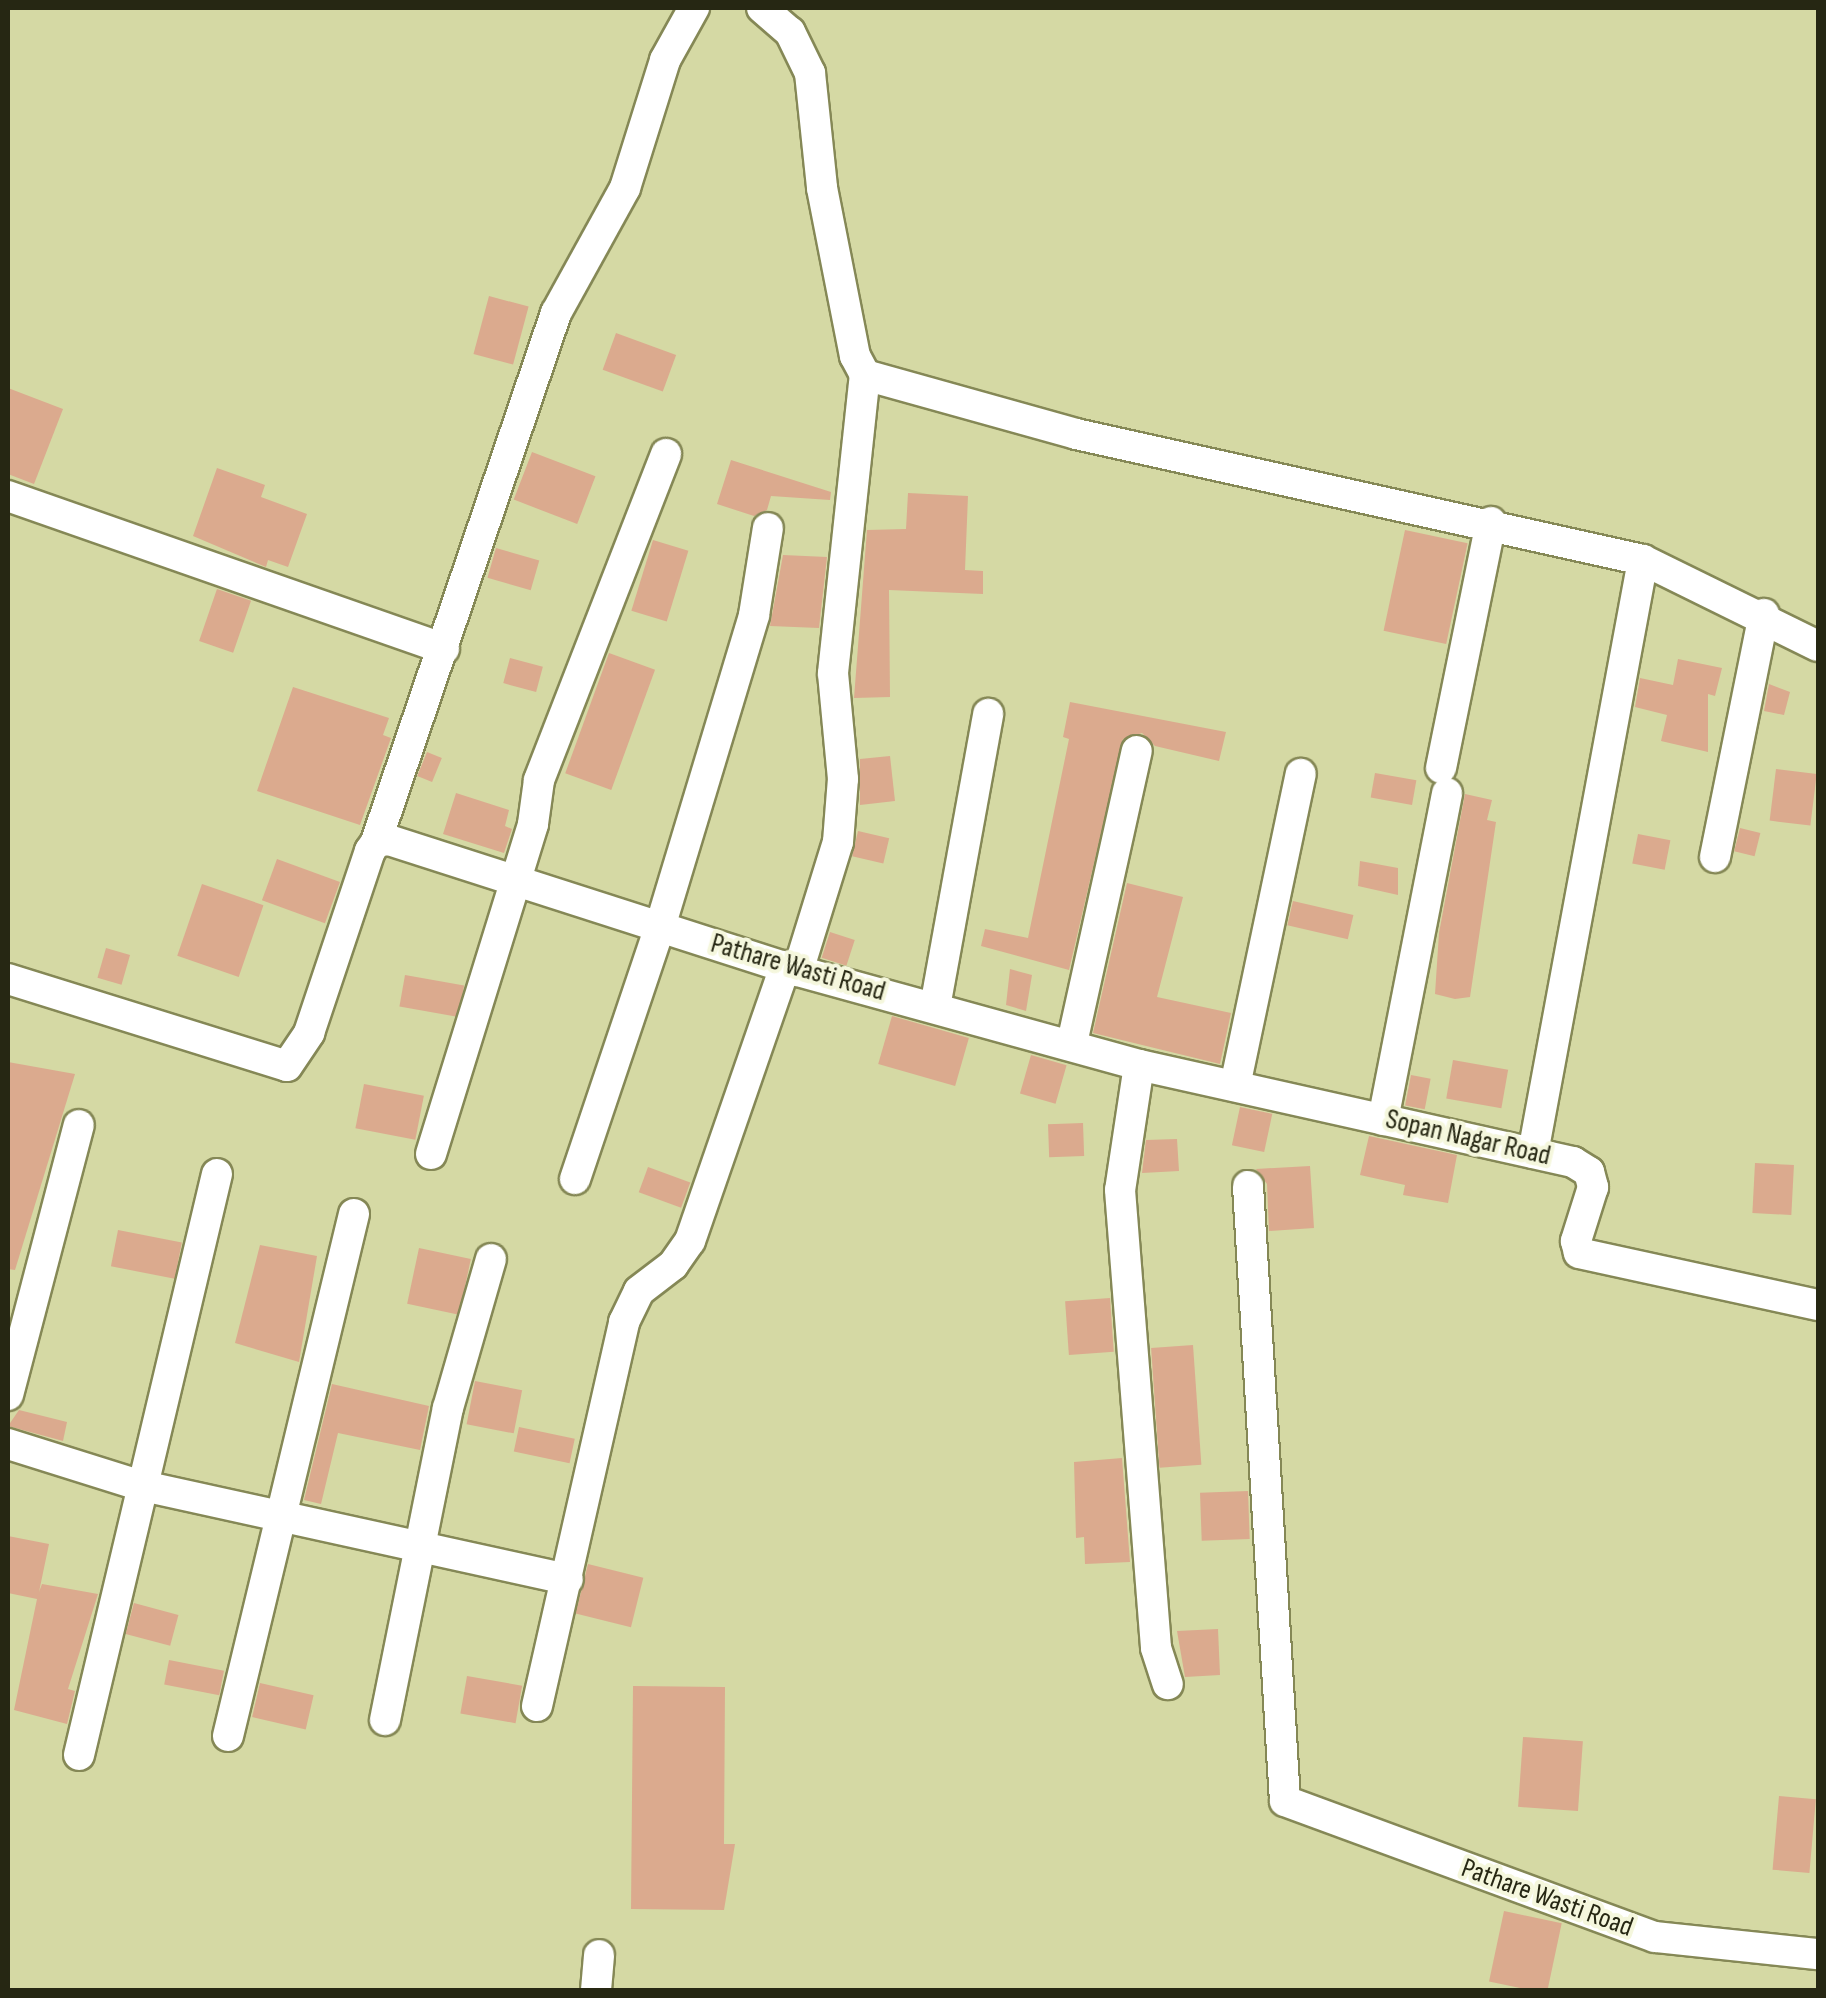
<!DOCTYPE html>
<style>
body{margin:0}
#map{position:relative;width:1826px;height:1998px;overflow:hidden;background:#d5d9a4;font-family:"Sofia Sans Condensed",sans-serif}
div>[style]{position:absolute}
.building>*{inset:0;background:#dbaa8e;transform-origin:0 0}
.roads{filter:drop-shadow(2px 0 #858856) drop-shadow(-2px 0 #858856) drop-shadow(0 2px #858856) drop-shadow(0 -2px #858856)}
.minor>*{height:30px;margin:-15px;padding:0 15px;transform-origin:15px;border-radius:15px;background:#fff}
span{translate:-50% -50%;white-space:nowrap;text-align:center;line-height:1.15;-webkit-text-stroke:8px #f5f7dd;paint-order:stroke}
.street-label{font-size:28px;color:#262713}
.frame{position:absolute;inset:0;border:10px solid #262713;pointer-events:none}
</style>
<div id="map">
<div class="building">
<i style="left:489px;top:296px;width:41px;height:60px;rotate:15deg"></i>
<i style="left:616px;top:333px;width:64px;height:39px;rotate:20deg"></i>
<i style="clip-path:polygon(8px 388px,63px 409px,34px 484px,8px 474px)"></i>
<i style="left:532px;top:452px;width:68px;height:51px;rotate:21deg"></i>
<i style="clip-path:polygon(731px 460px,831px 492px,830px 500px,771px 496px,767px 510px,754px 516px,717px 504px)"></i>
<i style="clip-path:polygon(217px 468px,265px 485px,261px 497px,307px 514px,288px 567px,268px 560px,266px 567px,193px 536px)"></i>
<i style="clip-path:polygon(908px 493px,968px 496px,965px 570px,983px 571px,983px 594px,889px 590px,890px 697px,854px 698px,867px 530px,906px 529px)"></i>
<i style="left:1405px;top:530px;width:64px;height:103px;rotate:12deg"></i>
<i style="left:653px;top:540px;width:37px;height:74px;rotate:17deg"></i>
<i style="left:496px;top:548px;width:45px;height:31px;rotate:16deg"></i>
<i style="clip-path:polygon(783px 555px,827px 557px,819px 628px,770px 626px)"></i>
<i style="left:217px;top:589px;width:36px;height:55px;rotate:19deg"></i>
<i style="left:609px;top:653px;width:49px;height:128px;rotate:20deg"></i>
<i style="left:510px;top:658px;width:34px;height:26px;rotate:15deg"></i>
<i style="clip-path:polygon(1678px 659px,1722px 668px,1715px 696px,1708px 694px,1708px 752px,1661px 741px,1667px 715px,1635px 707px,1640px 678px,1673px 685px)"></i>
<i style="clip-path:polygon(1769px 684px,1790px 692px,1784px 715px,1764px 711px)"></i>
<i style="clip-path:polygon(293px 687px,389px 718px,383px 735px,391px 738px,360px 825px,257px 791px)"></i>
<i style="clip-path:polygon(1070px 702px,1226px 732px,1219px 761px,1155px 746px,1142px 733px,1123px 739px,1069px 970px,981px 946px,985px 929px,1028px 938px,1069px 739px,1063px 737px)"></i>
<i style="left:427px;top:752px;width:16px;height:26px;rotate:22deg"></i>
<i style="clip-path:polygon(890px 756px,895px 801px,860px 805px,860px 759px)"></i>
<i style="left:1776px;top:769px;width:41px;height:52px;rotate:7deg"></i>
<i style="left:1375px;top:773px;width:42px;height:25px;rotate:10deg"></i>
<i style="clip-path:polygon(456px 793px,509px 810px,505px 826px,512px 829px,504px 853px,443px 834px)"></i>
<i style="clip-path:polygon(1465px 794px,1492px 800px,1487px 820px,1496px 822px,1470px 997px,1455px 999px,1435px 994px,1439px 933px)"></i>
<i style="left:1740px;top:828px;width:21px;height:24px;rotate:14deg"></i>
<i style="left:858px;top:831px;width:32px;height:26px;rotate:13deg"></i>
<i style="left:1638px;top:834px;width:33px;height:30px;rotate:11deg"></i>
<i style="left:277px;top:859px;width:67px;height:44px;rotate:20deg"></i>
<i style="clip-path:polygon(1360px 861px,1398px 868px,1398px 895px,1358px 886px)"></i>
<i style="clip-path:polygon(1127px 883px,1183px 897px,1157px 997px,1231px 1013px,1220px 1064px,1093px 1033px)"></i>
<i style="left:202px;top:884px;width:65px;height:76px;rotate:19deg"></i>
<i style="left:1293px;top:901px;width:62px;height:25px;rotate:13deg"></i>
<i style="left:830px;top:932px;width:26px;height:27px;rotate:18deg"></i>
<i style="left:106px;top:948px;width:25px;height:31px;rotate:16deg"></i>
<i style="clip-path:polygon(1010px 969px,1032px 975px,1026px 1011px,1006px 1005px)"></i>
<i style="left:405px;top:975px;width:60px;height:32px;rotate:10deg"></i>
<i style="left:892px;top:1016px;width:80px;height:50px;rotate:16deg"></i>
<i style="left:1031px;top:1055px;width:37px;height:40px;rotate:16deg"></i>
<i style="left:1453px;top:1060px;width:56px;height:39px;rotate:10deg"></i>
<i style="clip-path:polygon(8px 1062px,75px 1074px,15px 1270px,8px 1269px)"></i>
<i style="left:1411px;top:1075px;width:20px;height:31px;rotate:11deg"></i>
<i style="left:364px;top:1084px;width:61px;height:45px;rotate:11deg"></i>
<i style="left:1240px;top:1107px;width:33px;height:39px;rotate:12deg"></i>
<i style="left:1083px;top:1123px;width:33px;height:35px;rotate:88deg"></i>
<i style="clip-path:polygon(1369px 1136px,1457px 1155px,1448px 1203px,1403px 1195px,1405px 1185px,1360px 1175px)"></i>
<i style="clip-path:polygon(1177px 1139px,1179px 1171px,1142px 1173px,1146px 1140px)"></i>
<i style="left:1755px;top:1163px;width:39px;height:50px;rotate:3deg"></i>
<i style="clip-path:polygon(1310px 1166px,1314px 1228px,1269px 1231px,1267px 1184px,1256px 1169px)"></i>
<i style="left:648px;top:1167px;width:45px;height:27px;rotate:20deg"></i>
<i style="left:118px;top:1230px;width:65px;height:37px;rotate:11deg"></i>
<i style="clip-path:polygon(260px 1245px,317px 1256px,299px 1362px,235px 1343px)"></i>
<i style="left:419px;top:1248px;width:53px;height:57px;rotate:12deg"></i>
<i style="left:1110px;top:1298px;width:54px;height:45px;rotate:86deg"></i>
<i style="left:1193px;top:1345px;width:120px;height:42px;rotate:86deg"></i>
<i style="left:475px;top:1381px;width:48px;height:44px;rotate:11deg"></i>
<i style="clip-path:polygon(332px 1384px,429px 1406px,420px 1450px,338px 1433px,321px 1504px,304px 1500px)"></i>
<i style="clip-path:polygon(19px 1410px,67px 1422px,63px 1441px,8px 1426px)"></i>
<i style="left:519px;top:1427px;width:57px;height:25px;rotate:12deg"></i>
<i style="clip-path:polygon(1122px 1458px,1130px 1562px,1085px 1564px,1084px 1537px,1076px 1538px,1074px 1462px)"></i>
<i style="left:1248px;top:1491px;width:48px;height:48px;rotate:88deg"></i>
<i style="clip-path:polygon(8px 1536px,49px 1544px,39px 1592px,42px 1584px,98px 1594px,68px 1689px,75px 1691px,67px 1724px,14px 1710px,37px 1599px,8px 1593px)"></i>
<i style="left:588px;top:1564px;width:57px;height:51px;rotate:14deg"></i>
<i style="left:134px;top:1603px;width:46px;height:32px;rotate:15deg"></i>
<i style="clip-path:polygon(1218px 1629px,1220px 1675px,1185px 1677px,1177px 1631px)"></i>
<i style="left:169px;top:1660px;width:56px;height:25px;rotate:11deg"></i>
<i style="left:467px;top:1676px;width:56px;height:38px;rotate:10deg"></i>
<i style="left:260px;top:1683px;width:55px;height:35px;rotate:13deg"></i>
<i style="clip-path:polygon(633px 1686px,725px 1687px,724px 1844px,735px 1844px,724px 1910px,631px 1909px)"></i>
<i style="left:1523px;top:1737px;width:60px;height:70px;rotate:4deg"></i>
<i style="left:1779px;top:1796px;width:37px;height:74px;rotate:5deg"></i>
<i style="left:1504px;top:1911px;width:59px;height:72px;rotate:12deg"></i>
</div>
<div class="roads">
<div class="minor">
<i style="left:762px;top:8px;width:37px;rotate:41deg"></i>
<i style="left:790px;top:32px;width:46px;rotate:64deg"></i>
<i style="left:810px;top:73px;width:116px;rotate:84deg"></i>
<i style="left:822px;top:188px;width:171px;rotate:78.9deg"></i>
<i style="left:855px;top:356px;width:21px;rotate:62deg"></i>
<i style="left:865px;top:375px;width:219px;rotate:15.6deg"></i>
<i style="left:1076px;top:434px;width:581px;rotate:12.53deg"></i>
<i style="left:1643px;top:560px;width:195px;rotate:26.2deg"></i>
<i style="left:8px;top:496px;width:462px;rotate:19.3deg"></i>
<i style="left:1441px;top:768px;width:251px;rotate:-78.5deg"></i>
<i style="left:376px;top:842px;width:559px;rotate:-71.21deg"></i>
<i style="left:556px;top:313px;width:143px;rotate:-61.1deg"></i>
<i style="left:625px;top:188px;width:134px;rotate:-72.6deg"></i>
<i style="left:665px;top:60px;width:60px;rotate:-60.9deg"></i>
<i style="left:1715px;top:857px;width:248px;rotate:-78.6deg"></i>
<i style="left:798px;top:971px;width:135px;rotate:-72.8deg"></i>
<i style="left:838px;top:842px;width:63px;rotate:-85.5deg"></i>
<i style="left:843px;top:779px;width:106px;rotate:-95.4deg"></i>
<i style="left:833px;top:673px;width:300px;rotate:-83.9deg"></i>
<i style="left:8px;top:979px;width:292px;rotate:17.3deg"></i>
<i style="left:287px;top:1066px;width:40px;rotate:-56deg"></i>
<i style="left:309px;top:1033px;width:192px;rotate:-71.5deg"></i>
<i style="left:370px;top:851px;width:11px;rotate:-56deg"></i>
<i style="left:376px;top:842px;width:13px;rotate:-9deg"></i>
<i style="left:389px;top:840px;width:429px;rotate:17.8deg"></i>
<i style="left:798px;top:971px;width:354px;rotate:15.4deg"></i>
<i style="left:1139px;top:1065px;width:445px;rotate:12.6deg"></i>
<i style="left:1573px;top:1162px;width:19px;rotate:32deg"></i>
<i style="left:1589px;top:1172px;width:16px;rotate:75deg"></i>
<i style="left:1593px;top:1187px;width:57px;rotate:107.5deg"></i>
<i style="left:1576px;top:1241px;width:12px;rotate:76deg"></i>
<i style="left:1579px;top:1253px;width:245px;rotate:12.3deg"></i>
<i style="left:935px;top:1007px;width:298px;rotate:-79.7deg"></i>
<i style="left:1072px;top:1043px;width:299px;rotate:-77.5deg"></i>
<i style="left:1139px;top:1065px;width:126px;rotate:98.6deg"></i>
<i style="left:1120px;top:1190px;width:459px;rotate:85.5deg"></i>
<i style="left:1156px;top:1648px;width:38px;rotate:72deg"></i>
<i style="left:1235px;top:1086px;width:319px;rotate:-78.1deg"></i>
<i style="left:1383px;top:1120px;width:333px;rotate:-78.9deg"></i>
<i style="left:1533px;top:1153px;width:603px;rotate:-79.49deg"></i>
<i style="left:431px;top:1154px;width:345px;rotate:-72.8deg"></i>
<i style="left:533px;top:824px;width:44px;rotate:-82.2deg"></i>
<i style="left:539px;top:780px;width:350px;rotate:-68.7deg"></i>
<i style="left:575px;top:1179px;width:266px;rotate:-71.4deg"></i>
<i style="left:660px;top:927px;width:326px;rotate:-73.2deg"></i>
<i style="left:754px;top:615px;width:88px;rotate:-80.9deg"></i>
<i style="left:1248px;top:1186px;width:616px;rotate:86.56deg"></i>
<i style="left:1285px;top:1801px;width:394px;rotate:20.2deg"></i>
<i style="left:1655px;top:1937px;width:164px;rotate:6deg"></i>
<i style="left:8px;top:1395px;width:279px;rotate:-75.3deg"></i>
<i style="left:8px;top:1444px;width:137px;rotate:17.4deg"></i>
<i style="left:139px;top:1485px;width:439px;rotate:12.4deg"></i>
<i style="left:537px;top:1706px;width:394px;rotate:-77.2deg"></i>
<i style="left:624px;top:1322px;width:34px;rotate:-64deg"></i>
<i style="left:639px;top:1291px;width:43px;rotate:-37.4deg"></i>
<i style="left:673px;top:1265px;width:29px;rotate:-55deg"></i>
<i style="left:690px;top:1241px;width:291px;rotate:-70.9deg"></i>
<i style="left:385px;top:1720px;width:318px;rotate:-78.6deg"></i>
<i style="left:448px;top:1408px;width:155px;rotate:-73.9deg"></i>
<i style="left:228px;top:1736px;width:537px;rotate:-76.43deg"></i>
<i style="left:79px;top:1755px;width:597px;rotate:-76.64deg"></i>
<i style="left:596px;top:1990px;width:35px;rotate:-85deg"></i>
</div>
</div>
<div class="street-label">
<span style="left:798px;top:968px;rotate:16deg">Pathare Wasti Road</span>
<span style="left:1468px;top:1138px;rotate:13deg">Sopan Nagar Road</span>
<span style="left:1547px;top:1898px;rotate:20deg">Pathare Wasti Road</span>
</div>
<div class="frame"></div>
</div>
